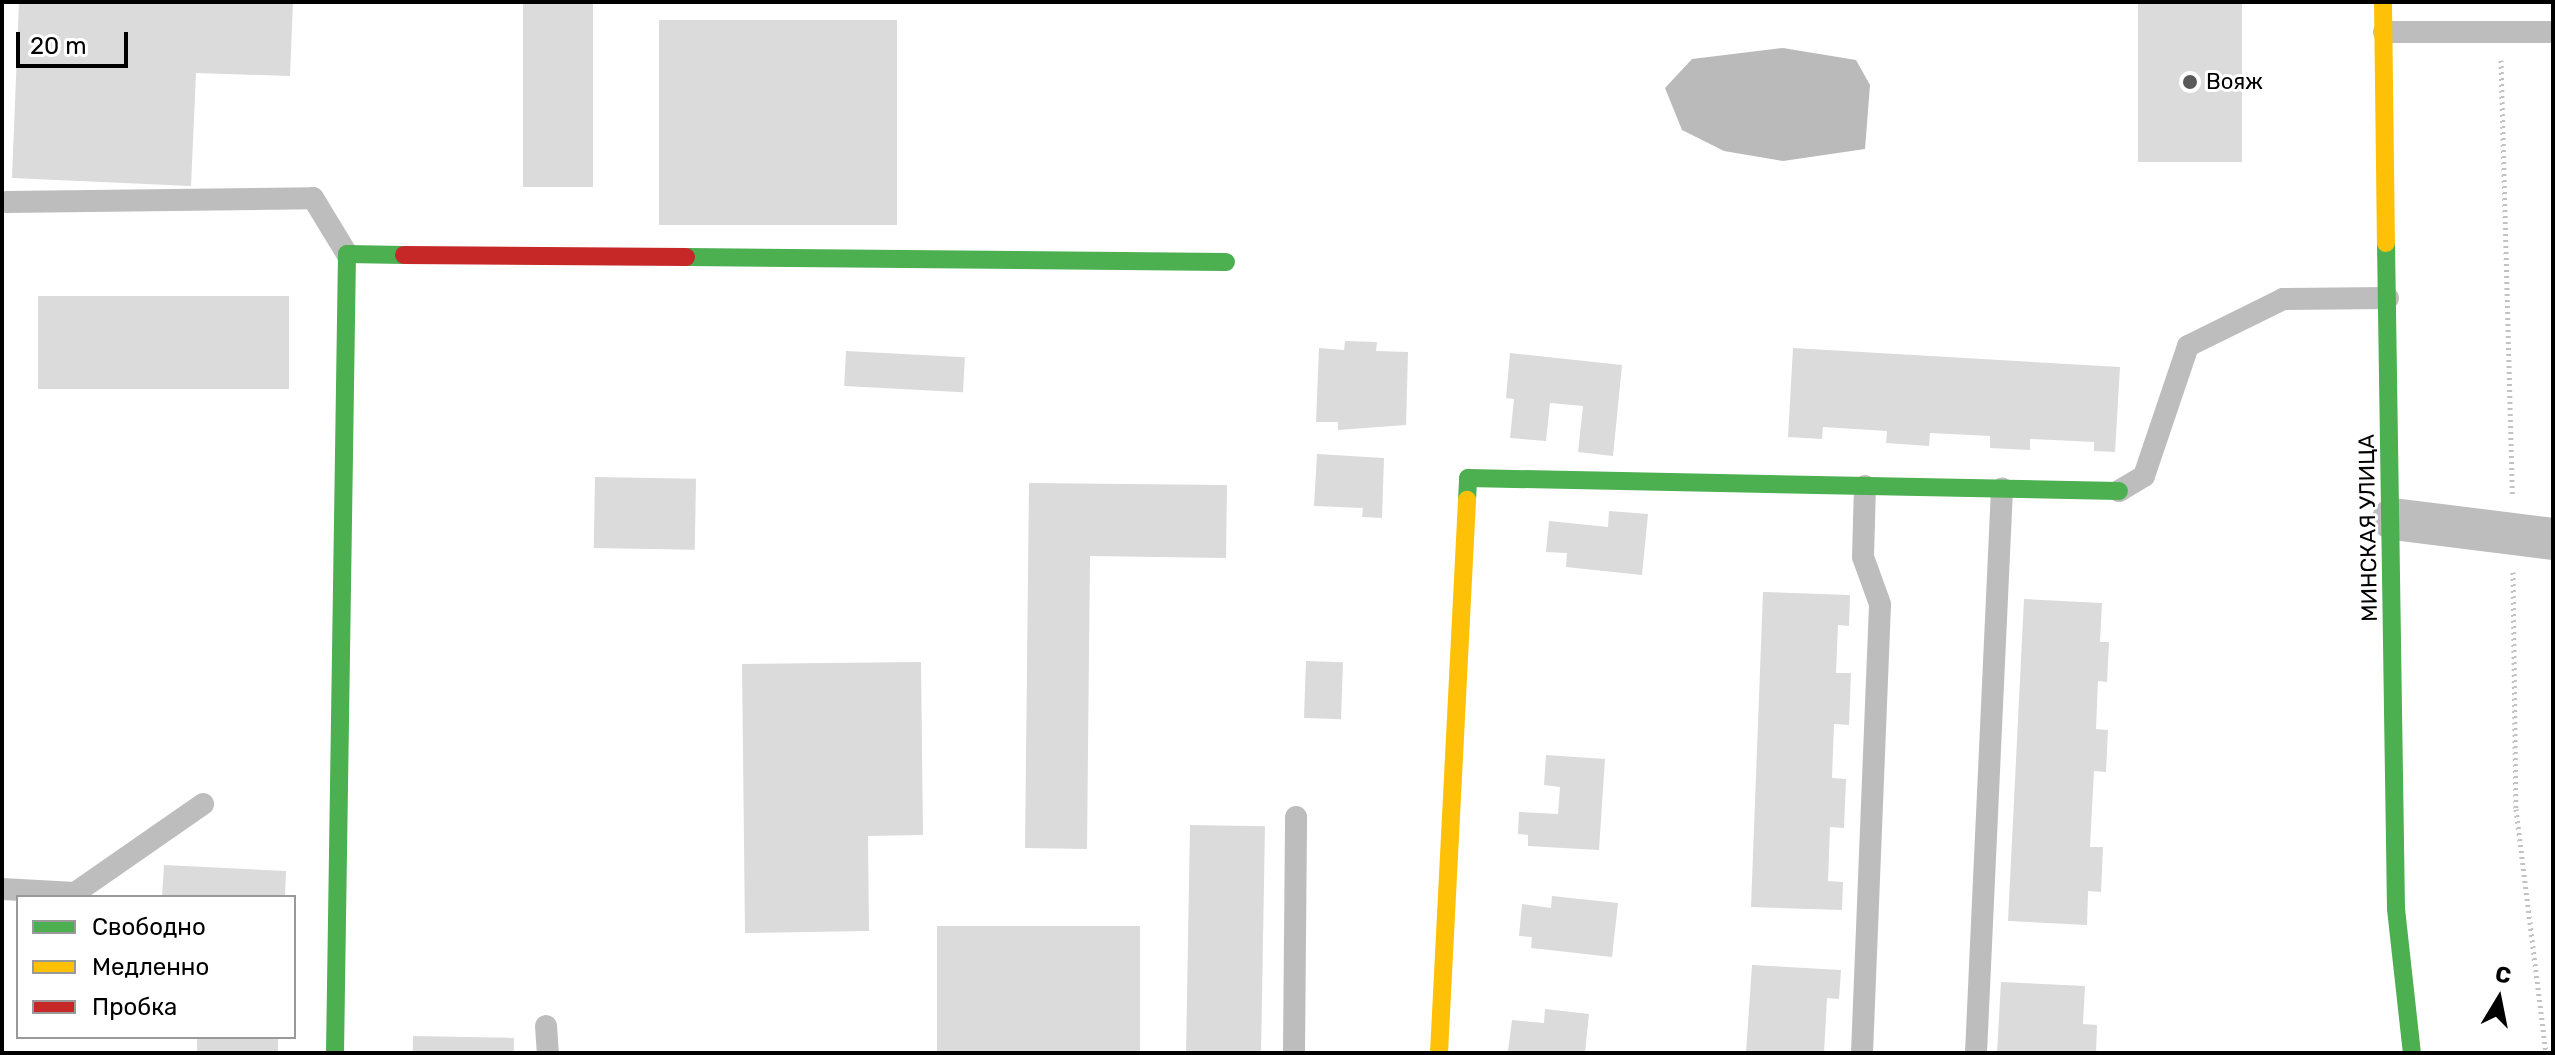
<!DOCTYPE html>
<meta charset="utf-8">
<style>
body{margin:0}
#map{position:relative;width:2555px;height:1055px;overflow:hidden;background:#fff;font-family:Rubik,sans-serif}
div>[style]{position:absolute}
.water>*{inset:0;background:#bababa}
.building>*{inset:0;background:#dbdbdb;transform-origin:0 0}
.path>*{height:5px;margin-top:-2.5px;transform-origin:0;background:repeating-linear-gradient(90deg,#c2c2c2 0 2px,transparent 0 6px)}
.lane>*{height:22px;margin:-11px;padding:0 11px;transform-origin:11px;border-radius:11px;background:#bdbdbd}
.street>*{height:42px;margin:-21px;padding:0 21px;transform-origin:21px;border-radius:21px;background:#bdbdbd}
.fast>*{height:18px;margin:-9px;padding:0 9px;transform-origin:9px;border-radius:9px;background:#4caf50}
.slow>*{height:18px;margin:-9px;padding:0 9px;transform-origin:9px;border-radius:9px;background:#ffc107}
.jam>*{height:18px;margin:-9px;padding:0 9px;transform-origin:9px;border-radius:9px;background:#c62828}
.dots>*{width:22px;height:22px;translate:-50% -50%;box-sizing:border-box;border:4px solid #fff;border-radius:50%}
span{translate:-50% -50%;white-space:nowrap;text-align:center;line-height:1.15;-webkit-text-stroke:6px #fff;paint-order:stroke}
.poi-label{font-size:22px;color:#000}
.left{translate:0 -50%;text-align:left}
.street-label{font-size:22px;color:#000}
.frame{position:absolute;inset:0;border:4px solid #000;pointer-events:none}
.legend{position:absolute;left:16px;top:895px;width:280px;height:144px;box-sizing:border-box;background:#fff;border:2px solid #999;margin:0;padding:10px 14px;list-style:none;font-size:24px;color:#000}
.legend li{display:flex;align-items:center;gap:16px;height:40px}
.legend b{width:40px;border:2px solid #999}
.north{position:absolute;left:2459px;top:959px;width:80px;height:80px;-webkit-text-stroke:6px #fff;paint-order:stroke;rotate:10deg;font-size:22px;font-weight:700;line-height:32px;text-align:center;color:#000}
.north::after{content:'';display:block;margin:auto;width:28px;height:36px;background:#000;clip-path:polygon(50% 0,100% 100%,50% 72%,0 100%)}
.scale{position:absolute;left:16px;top:32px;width:112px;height:36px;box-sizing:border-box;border:4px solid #000;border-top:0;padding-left:10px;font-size:24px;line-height:28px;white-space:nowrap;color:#000;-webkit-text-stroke:6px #fff;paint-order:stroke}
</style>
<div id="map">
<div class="water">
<i style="clip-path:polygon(1783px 48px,1856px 60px,1870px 85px,1865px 149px,1783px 161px,1724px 151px,1682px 130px,1665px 88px,1692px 59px)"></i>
</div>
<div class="building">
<i style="clip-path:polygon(19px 2px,293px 2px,290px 76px,196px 73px,191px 186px,12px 178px)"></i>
<i style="left:523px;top:2px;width:70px;height:185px"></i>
<i style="left:2138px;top:2px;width:104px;height:160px"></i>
<i style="left:897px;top:20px;width:205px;height:238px;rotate:90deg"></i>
<i style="left:38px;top:296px;width:251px;height:93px"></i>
<i style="clip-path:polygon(1345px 341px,1377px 342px,1376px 351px,1408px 352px,1406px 425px,1338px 430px,1338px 422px,1316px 422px,1319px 348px,1344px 350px)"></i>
<i style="clip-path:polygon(1793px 348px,2120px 367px,2115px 452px,2094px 451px,2094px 442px,2030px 439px,2030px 450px,1990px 448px,1990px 436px,1930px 433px,1929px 446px,1886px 443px,1887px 431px,1823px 427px,1822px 439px,1788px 437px)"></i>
<i style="left:846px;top:351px;width:119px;height:35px;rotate:3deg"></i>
<i style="clip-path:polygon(1510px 353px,1622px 365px,1613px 456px,1578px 452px,1583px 406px,1550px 403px,1546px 441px,1510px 438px,1514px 399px,1506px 398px)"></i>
<i style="clip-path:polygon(1317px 454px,1384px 458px,1382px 518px,1362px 517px,1363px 508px,1314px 506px)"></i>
<i style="left:595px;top:477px;width:101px;height:71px;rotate:1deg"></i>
<i style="clip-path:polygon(1029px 483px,1227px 485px,1226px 558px,1090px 556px,1087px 849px,1025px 848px)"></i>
<i style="clip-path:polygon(1609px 511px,1648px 514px,1642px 575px,1566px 567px,1567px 553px,1546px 552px,1549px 521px,1608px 527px)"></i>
<i style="clip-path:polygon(1763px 592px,1850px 595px,1849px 626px,1838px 625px,1836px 673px,1851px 673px,1849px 725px,1834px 724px,1832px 778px,1846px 779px,1844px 828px,1830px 827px,1828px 881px,1843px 882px,1842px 910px,1751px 907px)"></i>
<i style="clip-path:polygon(2024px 599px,2102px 603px,2100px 642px,2109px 642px,2107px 682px,2098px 681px,2096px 729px,2108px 730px,2106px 772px,2094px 771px,2090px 847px,2103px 847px,2101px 892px,2088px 891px,2087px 925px,2008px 921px)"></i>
<i style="left:1306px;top:661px;width:37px;height:57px;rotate:2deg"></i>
<i style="clip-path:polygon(921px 662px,923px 835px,868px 836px,869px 931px,745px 933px,742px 664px)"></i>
<i style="clip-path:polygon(1546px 755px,1605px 759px,1599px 850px,1528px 846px,1528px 835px,1518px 834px,1519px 812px,1558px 814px,1560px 787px,1544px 785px)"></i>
<i style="left:1190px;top:825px;width:75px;height:228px;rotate:1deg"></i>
<i style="clip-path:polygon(164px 865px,286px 871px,285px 897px,162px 897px)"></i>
<i style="clip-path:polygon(1552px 896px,1618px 903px,1612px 957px,1531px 948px,1532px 937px,1519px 936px,1522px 904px,1551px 908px)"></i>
<i style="left:937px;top:926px;width:203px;height:127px"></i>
<i style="clip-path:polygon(1752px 965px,1841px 970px,1839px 999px,1827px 998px,1824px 1053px,1746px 1053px)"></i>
<i style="clip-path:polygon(2001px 982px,2085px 986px,2083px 1024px,2097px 1025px,2096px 1053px,1997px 1053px)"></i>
<i style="clip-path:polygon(1545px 1009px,1589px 1014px,1585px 1053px,1508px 1051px,1512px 1020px,1544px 1023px)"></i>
<i style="left:413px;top:1036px;width:101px;height:17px;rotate:1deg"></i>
<i style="left:197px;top:1037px;width:81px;height:16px"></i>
</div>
<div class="path">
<i style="left:2501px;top:60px;width:434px;rotate:88.5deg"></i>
<i style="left:2513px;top:572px;width:237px;rotate:89.3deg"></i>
<i style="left:2516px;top:809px;width:246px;rotate:83deg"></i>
</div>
<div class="lane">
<i style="left:2384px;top:32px;width:169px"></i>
<i style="left:6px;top:202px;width:307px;rotate:-0.7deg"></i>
<i style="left:313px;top:198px;width:66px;rotate:58.7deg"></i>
<i style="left:2119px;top:491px;width:29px;rotate:-31deg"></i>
<i style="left:2144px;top:476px;width:137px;rotate:-71.3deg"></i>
<i style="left:2188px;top:346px;width:106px;rotate:-26.3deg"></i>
<i style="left:2283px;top:299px;width:105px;rotate:-0.5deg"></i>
<i style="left:2px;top:889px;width:73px;rotate:3.1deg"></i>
<i style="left:75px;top:893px;width:156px;rotate:-34.8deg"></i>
<i style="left:546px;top:1026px;width:27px;rotate:86deg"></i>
<i style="left:1294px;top:1053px;width:236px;rotate:-89.5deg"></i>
<i style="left:1862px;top:1053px;width:449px;rotate:-87.7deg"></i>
<i style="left:1880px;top:604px;width:50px;rotate:-109.9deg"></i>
<i style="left:1863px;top:557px;width:71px;rotate:-88.4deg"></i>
<i style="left:1976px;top:1053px;width:565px;rotate:-87.36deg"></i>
</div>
<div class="street">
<i style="left:2393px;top:519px;width:161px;rotate:7.1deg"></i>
</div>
<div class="fast">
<i style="left:2386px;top:243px;width:666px;rotate:89.14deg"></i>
<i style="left:2396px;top:909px;width:145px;rotate:83.7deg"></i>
<i style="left:686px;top:257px;width:540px;rotate:0.53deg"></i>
<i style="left:1467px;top:500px;width:22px;rotate:-87deg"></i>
<i style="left:1468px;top:478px;width:651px;rotate:1.14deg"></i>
<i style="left:335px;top:1053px;width:799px;rotate:-89.14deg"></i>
<i style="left:347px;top:254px;width:57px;rotate:1deg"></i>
</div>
<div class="slow">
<i style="left:2383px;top:2px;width:241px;rotate:89.3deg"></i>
<i style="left:1439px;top:1053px;width:554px;rotate:-87.1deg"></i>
</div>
<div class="jam">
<i style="left:404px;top:255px;width:282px;rotate:0.4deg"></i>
</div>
<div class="dots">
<i style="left:2190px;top:82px;background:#595959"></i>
</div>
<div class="poi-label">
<span class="left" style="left:2206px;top:82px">Вояж</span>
</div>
<div class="street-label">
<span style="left:2368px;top:528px;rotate:-91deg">МИНСКАЯ УЛИЦА</span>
</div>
<div class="frame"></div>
<ul class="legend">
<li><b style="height:10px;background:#4caf50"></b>Свободно</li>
<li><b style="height:10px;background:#ffc107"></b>Медленно</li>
<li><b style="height:10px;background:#c62828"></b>Пробка</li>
</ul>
<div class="north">С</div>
<div class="scale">20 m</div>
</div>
